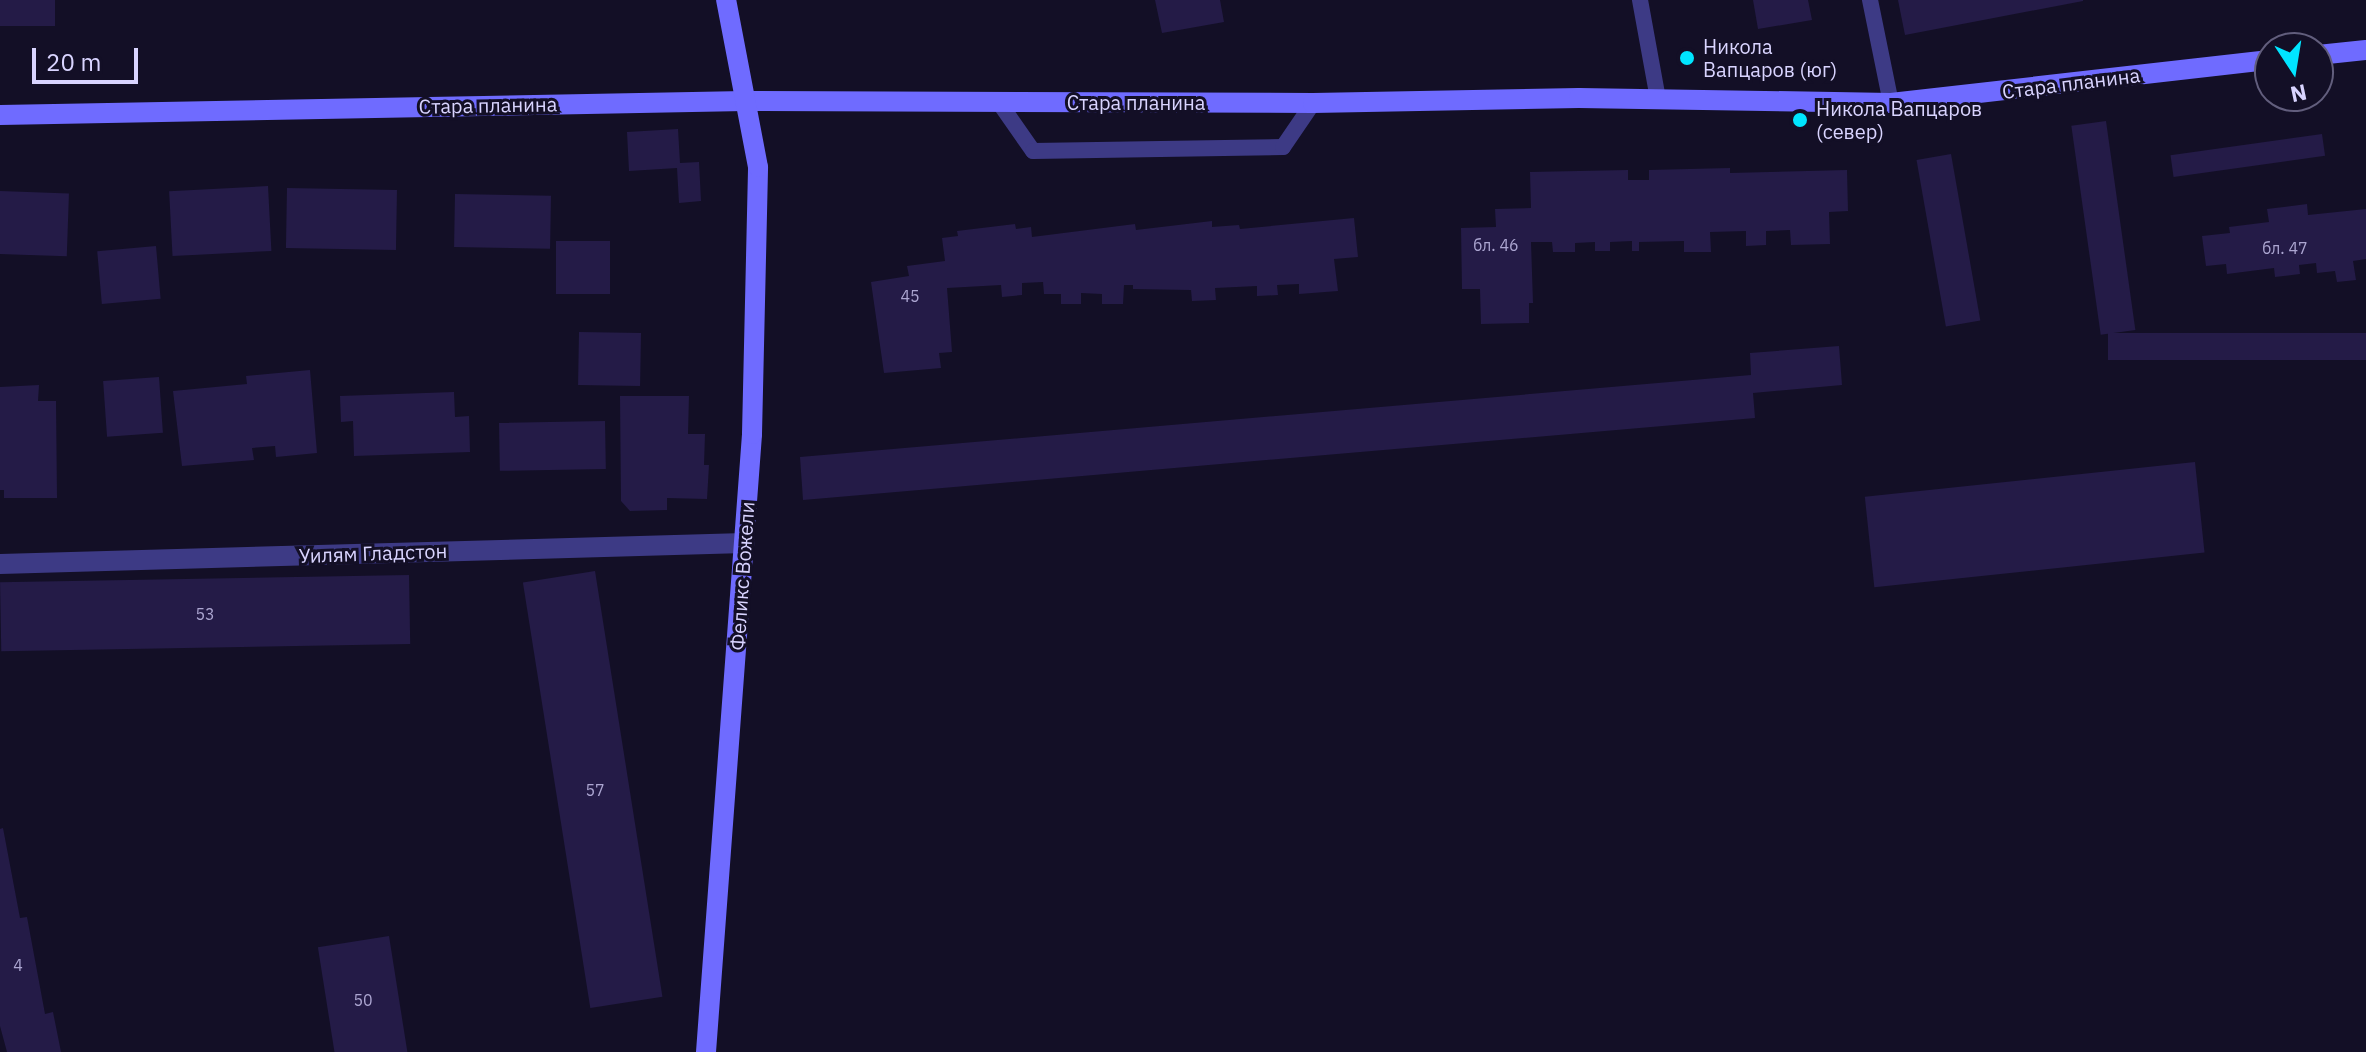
<!DOCTYPE html>
<meta charset="utf-8">
<style>
body{margin:0}
#map{position:relative;width:2366px;height:1052px;overflow:hidden;background:#130f26;font-family:"IBM Plex Sans",sans-serif}
div>[style]{position:absolute}
.building>*{inset:0;background:#241b47;transform-origin:0 0}
.lane>*{height:16px;margin:-8px;padding:0 8px;transform-origin:8px;border-radius:8px;background:#3d3a85}
.street>*{height:20px;margin:-10px;padding:0 10px;transform-origin:10px;border-radius:10px;background:#3d3a85}
.secondary>*{height:20px;margin:-10px;padding:0 10px;transform-origin:10px;border-radius:10px;background:#6f6bff}
.dots>*{width:22px;height:22px;translate:-50% -50%;box-sizing:border-box;border:4px solid #130f26;border-radius:50%}
span{translate:-50% -50%;white-space:nowrap;text-align:center;line-height:1.15;-webkit-text-stroke:6px #130f26;paint-order:stroke}
.number-label{font-size:16px;color:#aca6d1}
.number-label span{-webkit-text-stroke-width:0}
.poi-label{font-size:20px;color:#d9d4ff}
.left{translate:0 -50%;text-align:left}
.street-label{font-size:20px;color:#d9d4ff}
.north{position:absolute;left:2254px;top:32px;width:80px;height:80px;box-sizing:border-box;background:#130f26;border:2px solid #625e7d;border-radius:50%;rotate:168deg;font-size:22px;font-weight:700;line-height:32px;text-align:center;color:#d9d4ff}
.north::after{content:'';display:block;margin:auto;width:28px;height:36px;background:#00e5ff;clip-path:polygon(50% 0,100% 100%,50% 72%,0 100%)}
.scale{position:absolute;left:32px;top:48px;width:106px;height:36px;box-sizing:border-box;border:4px solid #d9d4ff;border-top:0;padding-left:10px;font-size:24px;line-height:28px;white-space:nowrap;color:#d9d4ff;-webkit-text-stroke:6px #130f26;paint-order:stroke}
</style>
<div id="map">
<div class="building">
<i style="left:0;top:0;width:55px;height:26px"></i>
<i style="clip-path:polygon(1155px 0,1220px 0,1224px 22px,1162px 33px)"></i>
<i style="clip-path:polygon(1753px 0,1808px 0,1812px 20px,1758px 29px)"></i>
<i style="clip-path:polygon(1898px 0,2083px 0,2083px 1px,1905px 35px)"></i>
<i style="left:2106px;top:121px;width:211px;height:35px;rotate:82deg"></i>
<i style="clip-path:polygon(678px 129px,680px 163px,699px 162px,701px 201px,679px 203px,677px 168px,629px 171px,627px 132px)"></i>
<i style="left:2322px;top:134px;width:22px;height:153px;rotate:82deg"></i>
<i style="left:1951px;top:154px;width:169px;height:35px;rotate:80deg"></i>
<i style="clip-path:polygon(1730px 168px,1730px 173px,1847px 170px,1848px 211px,1829px 212px,1830px 244px,1791px 245px,1790px 230px,1766px 231px,1766px 245px,1746px 246px,1746px 231px,1710px 232px,1711px 252px,1684px 252px,1684px 241px,1639px 242px,1639px 251px,1632px 251px,1632px 241px,1610px 242px,1610px 251px,1595px 251px,1595px 242px,1575px 243px,1575px 252px,1553px 252px,1552px 242px,1531px 242px,1533px 303px,1529px 303px,1529px 323px,1481px 324px,1480px 289px,1462px 289px,1461px 228px,1496px 227px,1495px 209px,1531px 208px,1530px 172px,1628px 170px,1628px 180px,1649px 180px,1649px 170px)"></i>
<i style="left:268px;top:186px;width:65px;height:99px;rotate:87deg"></i>
<i style="left:287px;top:188px;width:110px;height:60px;rotate:1deg"></i>
<i style="left:0;top:191px;width:69px;height:63px;rotate:2deg"></i>
<i style="left:455px;top:194px;width:96px;height:53px;rotate:1deg"></i>
<i style="clip-path:polygon(2307px 204px,2308px 215px,2366px 209px,2366px 259px,2353px 261px,2356px 280px,2337px 282px,2335px 271px,2317px 273px,2316px 263px,2299px 265px,2300px 274px,2275px 277px,2274px 268px,2227px 274px,2226px 264px,2206px 266px,2202px 236px,2230px 233px,2229px 227px,2269px 222px,2267px 209px)"></i>
<i style="clip-path:polygon(1354px 218px,1358px 257px,1334px 259px,1338px 291px,1299px 294px,1299px 284px,1277px 285px,1278px 295px,1257px 296px,1257px 286px,1215px 288px,1216px 300px,1192px 301px,1191px 290px,1133px 289px,1133px 285px,1124px 285px,1123px 304px,1102px 304px,1102px 294px,1081px 293px,1081px 304px,1061px 304px,1061px 294px,1044px 294px,1043px 282px,1022px 283px,1022px 295px,1002px 297px,1001px 285px,947px 288px,952px 352px,939px 353px,941px 368px,884px 373px,871px 282px,909px 276px,907px 266px,945px 261px,942px 238px,958px 236px,957px 231px,1015px 224px,1016px 229px,1031px 227px,1032px 237px,1135px 224px,1136px 230px,1212px 221px,1212px 227px,1239px 225px,1240px 229px)"></i>
<i style="left:556px;top:241px;width:54px;height:53px"></i>
<i style="left:156px;top:246px;width:53px;height:59px;rotate:85deg"></i>
<i style="left:579px;top:332px;width:62px;height:53px;rotate:1deg"></i>
<i style="left:2366px;top:333px;width:27px;height:258px;rotate:90deg"></i>
<i style="clip-path:polygon(1839px 346px,1842px 385px,1753px 393px,1755px 418px,803px 500px,800px 457px,1751px 375px,1750px 353px)"></i>
<i style="clip-path:polygon(310px 370px,317px 453px,276px 457px,275px 446px,252px 448px,254px 460px,182px 466px,173px 391px,247px 384px,246px 376px)"></i>
<i style="left:159px;top:377px;width:56px;height:56px;rotate:86deg"></i>
<i style="clip-path:polygon(39px 385px,38px 401px,56px 401px,57px 498px,4px 498px,4px 490px,0 490px,0 387px)"></i>
<i style="clip-path:polygon(454px 392px,455px 417px,469px 416px,470px 452px,354px 456px,353px 421px,341px 422px,340px 396px)"></i>
<i style="clip-path:polygon(620px 396px,689px 396px,688px 434px,705px 434px,704px 465px,709px 465px,707px 499px,667px 498px,667px 510px,630px 511px,621px 501px)"></i>
<i style="left:605px;top:421px;width:48px;height:106px;rotate:89deg"></i>
<i style="left:2195px;top:462px;width:91px;height:332px;rotate:84deg"></i>
<i style="left:595px;top:571px;width:431px;height:73px;rotate:81deg"></i>
<i style="left:409px;top:575px;width:69px;height:409px;rotate:89deg"></i>
<i style="clip-path:polygon(3px 828px,20px 918px,27px 917px,45px 1014px,53px 1012px,61px 1052px,7px 1052px,0 1026px,0 829px)"></i>
<i style="left:389px;top:936px;width:118px;height:72px;rotate:81deg"></i>
</div>
<div class="lane">
<i style="left:1640px;top:0;width:101px;rotate:79.7deg"></i>
<i style="left:1870px;top:0;width:105px;rotate:78.5deg"></i>
<i style="left:998px;top:101px;width:61px;rotate:55deg"></i>
<i style="left:1033px;top:151px;width:250px;rotate:-0.9deg"></i>
<i style="left:1283px;top:147px;width:53px;rotate:-55.7deg"></i>
</div>
<div class="street">
<i style="left:0;top:564px;width:745px;rotate:-1.61deg"></i>
</div>
<div class="secondary">
<i style="left:2318px;top:55px;width:48px;rotate:-5.9deg"></i>
<i style="left:0;top:115px;width:745px;rotate:-1.08deg"></i>
<i style="left:745px;top:101px;width:568px;rotate:0.2deg"></i>
<i style="left:1313px;top:103px;width:266px;rotate:-1.1deg"></i>
<i style="left:1579px;top:98px;width:312px;rotate:0.9deg"></i>
<i style="left:1891px;top:103px;width:381px;rotate:-6.5deg"></i>
<i style="left:706px;top:1052px;width:620px;rotate:-85.74deg"></i>
<i style="left:752px;top:434px;width:267px;rotate:-88.7deg"></i>
<i style="left:758px;top:167px;width:170px;rotate:-100.8deg"></i>
</div>
<div class="dots">
<i style="left:1687px;top:58px;background:#00e5ff"></i>
<i style="left:1800px;top:120px;background:#00e5ff"></i>
</div>
<div class="number-label">
<span style="left:1496px;top:245px">бл. 46</span>
<span style="left:2285px;top:248px">бл. 47</span>
<span style="left:910px;top:296px">45</span>
<span style="left:205px;top:614px">53</span>
<span style="left:595px;top:790px">57</span>
<span style="left:18px;top:965px">4</span>
<span style="left:363px;top:1000px">50</span>
</div>
<div class="poi-label">
<span class="left" style="left:1703px;top:58px">Никола<br>Вапцаров (юг)</span>
<span class="left" style="left:1816px;top:120px">Никола Вапцаров<br>(север)</span>
</div>
<div class="street-label">
<span style="left:2071px;top:83px;rotate:-7deg">Стара планина</span>
<span style="left:1136px;top:102px">Стара планина</span>
<span style="left:488px;top:105px;rotate:-1deg">Стара планина</span>
<span style="left:373px;top:553px;rotate:-2deg">Уилям Гладстон</span>
<span style="left:742px;top:576px;rotate:-86deg">Феликс Вожели</span>
</div>
<div class="north">N</div>
<div class="scale">20 m</div>
</div>
